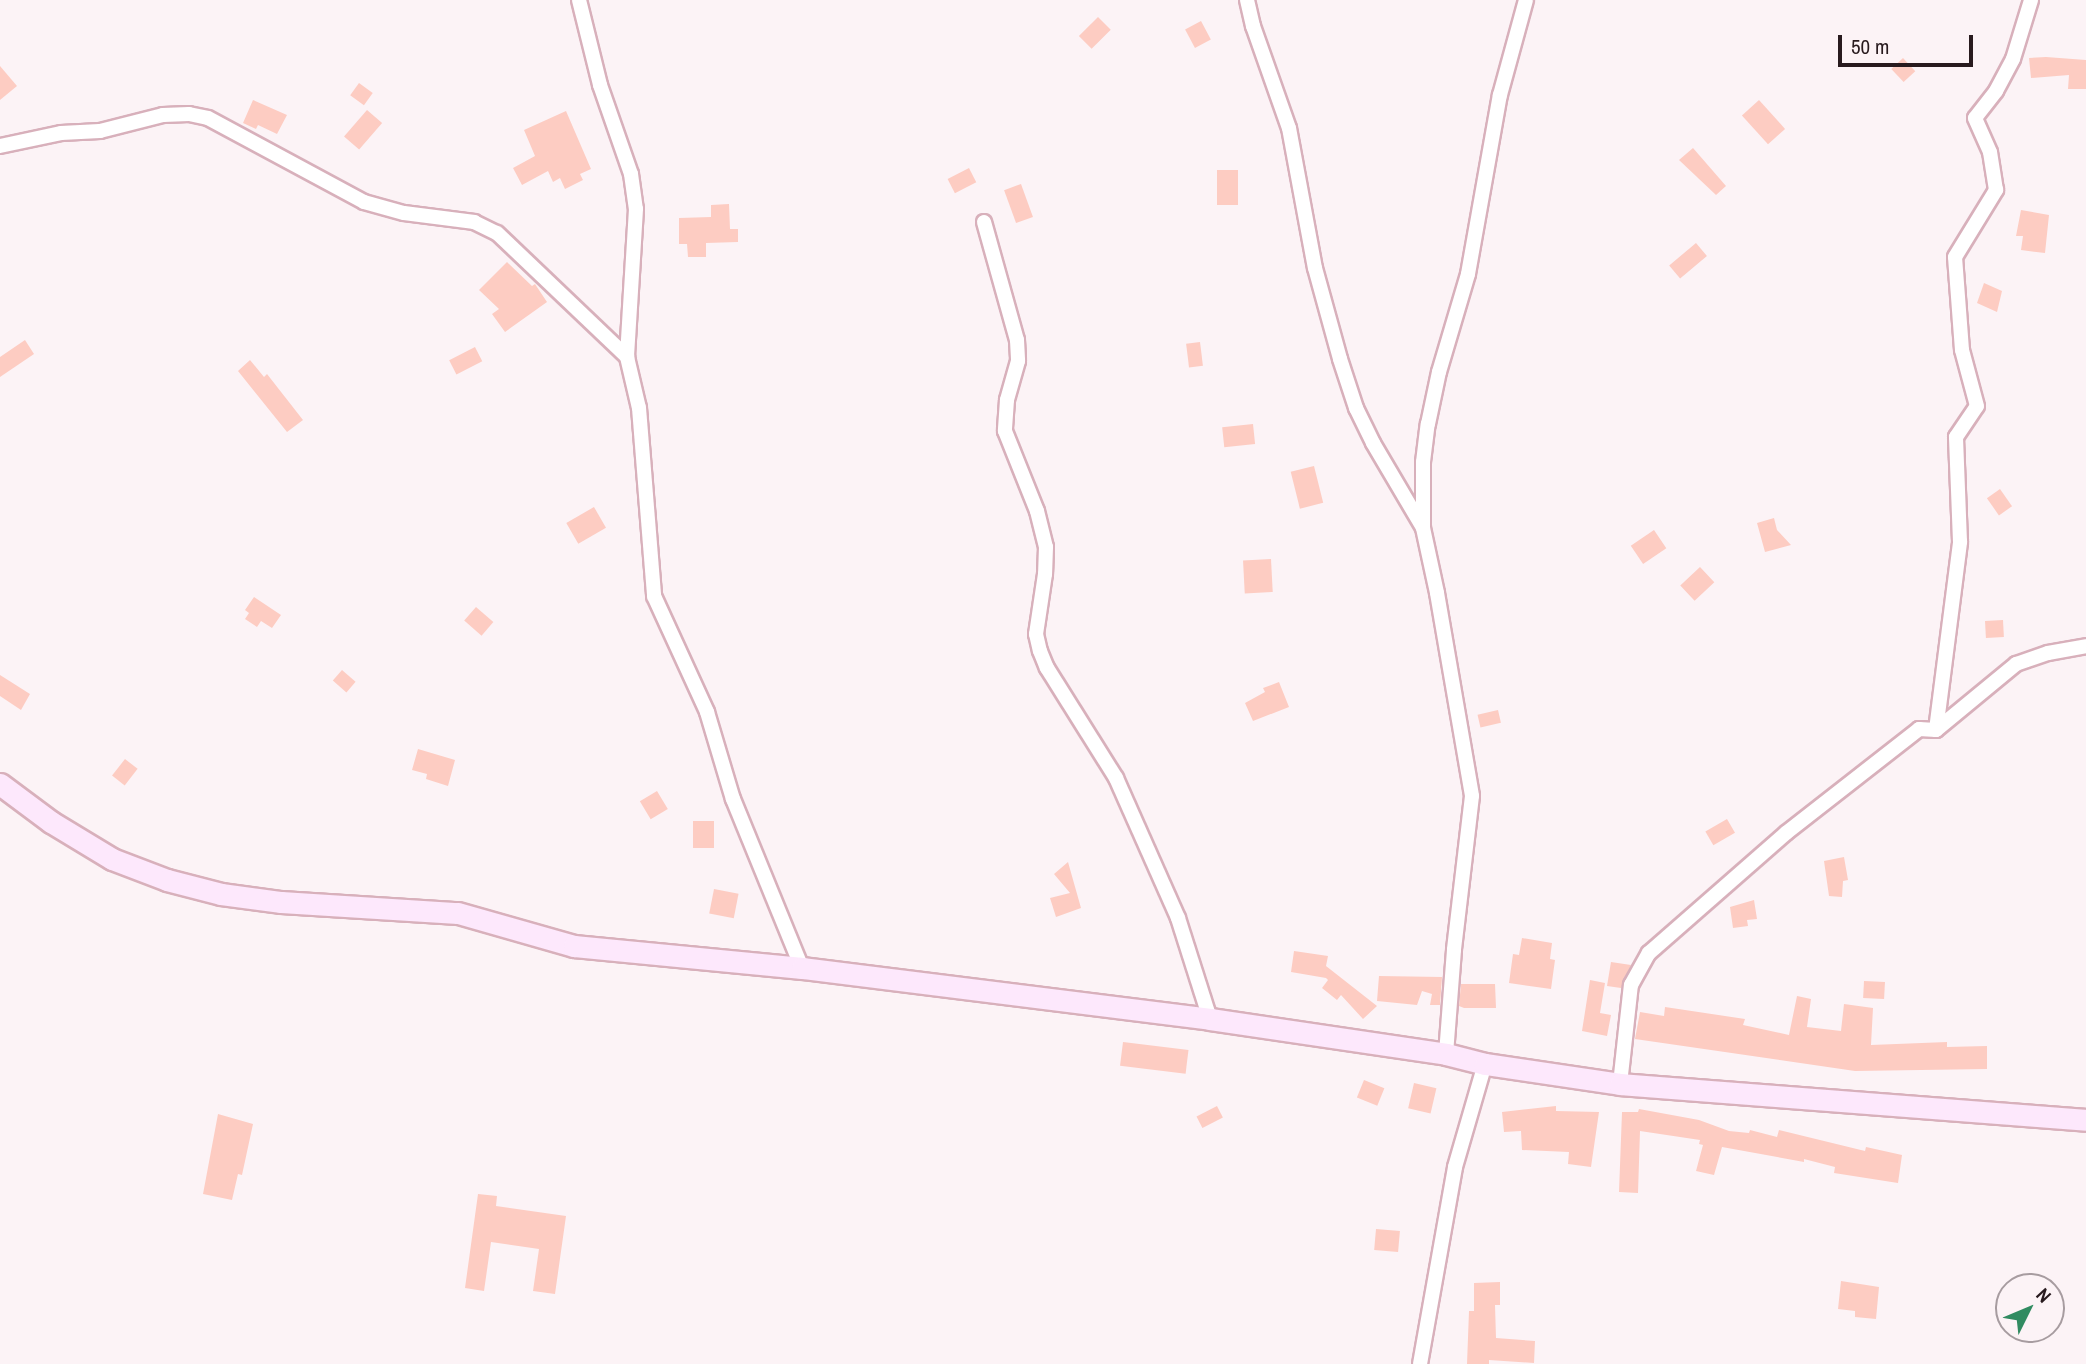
<!DOCTYPE html>
<style>
body{margin:0}
#map{position:relative;width:2086px;height:1364px;overflow:hidden;background:#fcf3f6;font-family:"Archivo Narrow",sans-serif}
div>[style]{position:absolute}
.building>*{inset:0;background:#fdccc2;transform-origin:0 0}
.roads{filter:drop-shadow(2px 0 #d8b0bb) drop-shadow(-2px 0 #d8b0bb) drop-shadow(0 2px #d8b0bb) drop-shadow(0 -2px #d8b0bb)}
.minor>*{height:14px;margin:-7px;padding:0 7px;transform-origin:7px;border-radius:7px;background:#fff}
.secondary>*{height:21px;margin:-10.5px;padding:0 10.5px;transform-origin:10.5px;border-radius:10.5px;background:#fde8fc}
span{translate:-50% -50%;white-space:nowrap;text-align:center;line-height:1.15;-webkit-text-stroke:7px #fcf3f6;paint-order:stroke}
.north{position:absolute;left:1995px;top:1273px;width:70px;height:70px;box-sizing:border-box;background:#fcf3f6;border:2px solid #a79ca0;border-radius:50%;rotate:47deg;font-size:19px;font-weight:700;line-height:28px;text-align:center;color:#281a1e}
.north::after{content:'';display:block;margin:auto;width:24px;height:32px;background:#318b61;clip-path:polygon(50% 0,100% 100%,50% 72%,0 100%)}
.scale{position:absolute;left:1838px;top:35px;width:135px;height:32px;box-sizing:border-box;border:4px solid #281a1e;border-top:0;padding-left:9px;font-size:21px;line-height:24px;white-space:nowrap;color:#281a1e;-webkit-text-stroke:5px #fcf3f6;paint-order:stroke}
</style>
<div id="map">
<div class="building">
<i style="left:1098px;top:17px;width:18px;height:27px;rotate:45deg"></i>
<i style="left:1201px;top:21px;width:21px;height:18px;rotate:62deg"></i>
<i style="clip-path:polygon(2046px 57px,2086px 60px,2086px 89px,2068px 89px,2069px 75px,2031px 78px,2029px 58px)"></i>
<i style="left:1903px;top:58px;width:18px;height:16px;rotate:47deg"></i>
<i style="clip-path:polygon(0 66px,17px 86px,0 100px)"></i>
<i style="left:359px;top:83px;width:17px;height:15px;rotate:36deg"></i>
<i style="clip-path:polygon(253px 100px,287px 115px,277px 134px,258px 125px,256px 129px,243px 123px)"></i>
<i style="left:1759px;top:100px;width:39px;height:23px;rotate:48deg"></i>
<i style="left:367px;top:110px;width:20px;height:35px;rotate:41deg"></i>
<i style="clip-path:polygon(566px 111px,591px 169px,580px 174px,583px 180px,565px 189px,560px 178px,553px 182px,548px 171px,522px 185px,513px 168px,535px 156px,524px 130px)"></i>
<i style="clip-path:polygon(1693px 148px,1726px 186px,1716px 195px,1679px 160px)"></i>
<i style="left:969px;top:168px;width:16px;height:24px;rotate:63deg"></i>
<i style="left:1238px;top:170px;width:35px;height:21px;rotate:90deg"></i>
<i style="left:1021px;top:184px;width:35px;height:18px;rotate:70deg"></i>
<i style="clip-path:polygon(729px 204px,730px 229px,738px 229px,738px 242px,706px 243px,706px 257px,688px 257px,687px 244px,679px 244px,679px 218px,711px 217px,711px 205px)"></i>
<i style="clip-path:polygon(2021px 210px,2049px 215px,2045px 253px,2021px 250px,2023px 236px,2016px 236px)"></i>
<i style="left:1696px;top:243px;width:17px;height:35px;rotate:50deg"></i>
<i style="clip-path:polygon(507px 262px,532px 286px,535px 284px,547px 302px,505px 332px,492px 314px,499px 309px,479px 290px)"></i>
<i style="clip-path:polygon(1984px 283px,2002px 291px,1997px 312px,1977px 303px)"></i>
<i style="clip-path:polygon(25px 340px,34px 354px,0 377px,0 357px)"></i>
<i style="left:1200px;top:342px;width:24px;height:14px;rotate:83deg"></i>
<i style="left:475px;top:347px;width:16px;height:29px;rotate:63deg"></i>
<i style="clip-path:polygon(250px 360px,264px 377px,267px 374px,303px 420px,287px 432px,238px 371px)"></i>
<i style="left:1253px;top:424px;width:20px;height:31px;rotate:84deg"></i>
<i style="left:1314px;top:466px;width:38px;height:24px;rotate:76deg"></i>
<i style="left:2000px;top:489px;width:21px;height:16px;rotate:55deg"></i>
<i style="left:594px;top:507px;width:24px;height:32px;rotate:60deg"></i>
<i style="clip-path:polygon(1774px 518px,1777px 530px,1791px 545px,1765px 552px,1757px 523px)"></i>
<i style="left:1654px;top:530px;width:22px;height:28px;rotate:56deg"></i>
<i style="left:1271px;top:559px;width:33px;height:28px;rotate:87deg"></i>
<i style="left:1700px;top:567px;width:21px;height:27px;rotate:47deg"></i>
<i style="clip-path:polygon(254px 597px,281px 615px,272px 628px,261px 621px,257px 627px,245px 619px,249px 613px,245px 610px)"></i>
<i style="left:476px;top:607px;width:23px;height:18px;rotate:41deg"></i>
<i style="left:2003px;top:620px;width:17px;height:18px;rotate:87deg"></i>
<i style="left:342px;top:670px;width:18px;height:14px;rotate:41deg"></i>
<i style="clip-path:polygon(0 675px,30px 694px,21px 710px,0 696px)"></i>
<i style="clip-path:polygon(1279px 682px,1289px 707px,1253px 721px,1245px 703px,1265px 692px,1263px 688px)"></i>
<i style="left:1498px;top:710px;width:13px;height:21px;rotate:77deg"></i>
<i style="clip-path:polygon(418px 749px,455px 760px,448px 786px,426px 779px,427px 774px,412px 770px)"></i>
<i style="left:125px;top:759px;width:16px;height:21px;rotate:38deg"></i>
<i style="left:657px;top:791px;width:21px;height:20px;rotate:59deg"></i>
<i style="left:1727px;top:819px;width:16px;height:25px;rotate:60deg"></i>
<i style="left:693px;top:821px;width:21px;height:27px"></i>
<i style="clip-path:polygon(1844px 857px,1848px 880px,1843px 881px,1842px 897px,1829px 896px,1824px 861px)"></i>
<i style="clip-path:polygon(1068px 862px,1081px 908px,1056px 917px,1050px 898px,1070px 893px,1054px 874px)"></i>
<i style="left:714px;top:889px;width:25px;height:25px;rotate:11deg"></i>
<i style="clip-path:polygon(1754px 900px,1757px 919px,1747px 920px,1748px 926px,1733px 928px,1730px 907px)"></i>
<i style="clip-path:polygon(1522px 938px,1552px 943px,1550px 959px,1555px 960px,1551px 989px,1509px 983px,1513px 954px,1519px 955px)"></i>
<i style="clip-path:polygon(1294px 951px,1328px 956px,1326px 966px,1377px 1006px,1363px 1019px,1341px 995px,1337px 1000px,1322px 988px,1328px 980px,1326px 978px,1291px 972px)"></i>
<i style="clip-path:polygon(1611px 962px,1631px 965px,1621px 988px,1607px 986px)"></i>
<i style="clip-path:polygon(1379px 976px,1442px 977px,1440px 1005px,1430px 1005px,1432px 994px,1422px 991px,1417px 1005px,1377px 1001px)"></i>
<i style="clip-path:polygon(1590px 980px,1605px 983px,1600px 1013px,1611px 1015px,1607px 1036px,1582px 1031px)"></i>
<i style="left:1864px;top:981px;width:21px;height:17px;rotate:3deg"></i>
<i style="clip-path:polygon(1461px 984px,1495px 984px,1496px 1008px,1464px 1008px,1459px 1006px)"></i>
<i style="clip-path:polygon(1797px 996px,1811px 999px,1807px 1027px,1841px 1031px,1844px 1004px,1873px 1008px,1871px 1045px,1947px 1042px,1947px 1047px,1987px 1046px,1987px 1069px,1855px 1071px,1635px 1039px,1640px 1012px,1664px 1016px,1665px 1007px,1745px 1019px,1743px 1025px,1789px 1035px)"></i>
<i style="left:1123px;top:1042px;width:66px;height:24px;rotate:7deg"></i>
<i style="left:1364px;top:1080px;width:22px;height:19px;rotate:22deg"></i>
<i style="left:1414px;top:1083px;width:23px;height:26px;rotate:13deg"></i>
<i style="left:1217px;top:1106px;width:13px;height:23px;rotate:63deg"></i>
<i style="clip-path:polygon(1556px 1106px,1556px 1111px,1599px 1112px,1591px 1167px,1568px 1164px,1569px 1152px,1522px 1150px,1521px 1131px,1504px 1132px,1502px 1112px)"></i>
<i style="clip-path:polygon(1639px 1109px,1699px 1120px,1729px 1131px,1749px 1133px,1750px 1130px,1777px 1137px,1779px 1130px,1865px 1151px,1866px 1147px,1902px 1155px,1898px 1183px,1834px 1173px,1835px 1167px,1804px 1159px,1804px 1162px,1722px 1147px,1714px 1175px,1696px 1171px,1703px 1145px,1699px 1144px,1700px 1140px,1640px 1131px,1638px 1193px,1619px 1192px,1622px 1112px,1638px 1112px)"></i>
<i style="clip-path:polygon(218px 1114px,253px 1124px,242px 1175px,238px 1174px,232px 1200px,203px 1194px)"></i>
<i style="clip-path:polygon(478px 1194px,497px 1196px,496px 1206px,566px 1216px,555px 1294px,533px 1291px,539px 1249px,491px 1242px,484px 1291px,465px 1288px)"></i>
<i style="left:1376px;top:1229px;width:24px;height:21px;rotate:5deg"></i>
<i style="clip-path:polygon(1841px 1281px,1879px 1287px,1876px 1319px,1855px 1317px,1855px 1311px,1838px 1309px)"></i>
<i style="clip-path:polygon(1500px 1282px,1500px 1305px,1495px 1305px,1496px 1338px,1535px 1341px,1534px 1363px,1489px 1360px,1489px 1364px,1467px 1364px,1469px 1311px,1474px 1311px,1474px 1283px)"></i>
</div>
<div class="roads">
<div class="minor">
<i style="left:579px;top:0;width:88px;rotate:76.1deg"></i>
<i style="left:600px;top:85px;width:94px;rotate:70.8deg"></i>
<i style="left:631px;top:174px;width:35px;rotate:82deg"></i>
<i style="left:636px;top:209px;width:148px;rotate:93.5deg"></i>
<i style="left:627px;top:357px;width:52px;rotate:76.8deg"></i>
<i style="left:639px;top:408px;width:189px;rotate:85.4deg"></i>
<i style="left:654px;top:596px;width:128px;rotate:65.4deg"></i>
<i style="left:707px;top:712px;width:91px;rotate:73.4deg"></i>
<i style="left:733px;top:799px;width:183px;rotate:67.8deg"></i>
<i style="left:1247px;top:0;width:27px;rotate:77deg"></i>
<i style="left:1253px;top:26px;width:108px;rotate:70.6deg"></i>
<i style="left:1289px;top:128px;width:142px;rotate:79.5deg"></i>
<i style="left:1315px;top:268px;width:94px;rotate:74.6deg"></i>
<i style="left:1340px;top:359px;width:52px;rotate:71.9deg"></i>
<i style="left:1356px;top:408px;width:39px;rotate:64deg"></i>
<i style="left:1373px;top:443px;width:99px;rotate:59.5deg"></i>
<i style="left:1423px;top:528px;width:66px;rotate:77.8deg"></i>
<i style="left:1437px;top:593px;width:206px;rotate:80.2deg"></i>
<i style="left:1472px;top:796px;width:155px;rotate:96.7deg"></i>
<i style="left:1454px;top:950px;width:104px;rotate:94.4deg"></i>
<i style="left:0;top:146px;width:62px;rotate:-12deg"></i>
<i style="left:61px;top:133px;width:39px;rotate:-3deg"></i>
<i style="left:100px;top:131px;width:65px;rotate:-14.3deg"></i>
<i style="left:163px;top:115px;width:26px;rotate:-2deg"></i>
<i style="left:189px;top:114px;width:19px;rotate:12deg"></i>
<i style="left:208px;top:118px;width:177px;rotate:28.3deg"></i>
<i style="left:364px;top:202px;width:41px;rotate:15.4deg"></i>
<i style="left:404px;top:213px;width:71px;rotate:7.3deg"></i>
<i style="left:474px;top:222px;width:25px;rotate:26deg"></i>
<i style="left:497px;top:233px;width:180px;rotate:43.6deg"></i>
<i style="left:984px;top:222px;width:123px;rotate:74.4deg"></i>
<i style="left:1017px;top:340px;width:21px;rotate:87deg"></i>
<i style="left:1018px;top:361px;width:41px;rotate:105.8deg"></i>
<i style="left:1007px;top:400px;width:31px;rotate:94deg"></i>
<i style="left:1005px;top:431px;width:86px;rotate:68.2deg"></i>
<i style="left:1037px;top:511px;width:37px;rotate:76deg"></i>
<i style="left:1046px;top:547px;width:27px;rotate:92deg"></i>
<i style="left:1045px;top:574px;width:61px;rotate:98.5deg"></i>
<i style="left:1036px;top:634px;width:17px;rotate:77deg"></i>
<i style="left:1040px;top:651px;width:18px;rotate:68deg"></i>
<i style="left:1047px;top:668px;width:130px;rotate:57.9deg"></i>
<i style="left:1116px;top:778px;width:153px;rotate:66.1deg"></i>
<i style="left:1178px;top:918px;width:106px;rotate:72.4deg"></i>
<i style="left:1423px;top:527px;width:65px;rotate:-90deg"></i>
<i style="left:1423px;top:462px;width:38px;rotate:-83deg"></i>
<i style="left:1428px;top:424px;width:53px;rotate:-78.1deg"></i>
<i style="left:1439px;top:372px;width:102px;rotate:-73.5deg"></i>
<i style="left:1468px;top:274px;width:182px;rotate:-79.9deg"></i>
<i style="left:1500px;top:95px;width:98px;rotate:-74.7deg"></i>
<i style="left:1936px;top:730px;width:104px;rotate:-39.5deg"></i>
<i style="left:2016px;top:664px;width:34px;rotate:-19deg"></i>
<i style="left:2048px;top:653px;width:39px;rotate:-10deg"></i>
<i style="left:1620px;top:1084px;width:100px;rotate:-83.7deg"></i>
<i style="left:1631px;top:985px;width:37px;rotate:-61deg"></i>
<i style="left:1649px;top:953px;width:182px;rotate:-41.2deg"></i>
<i style="left:1786px;top:833px;width:169px;rotate:-38deg"></i>
<i style="left:1919px;top:729px;width:17px;rotate:3deg"></i>
<i style="left:1936px;top:730px;width:190px;rotate:-82.7deg"></i>
<i style="left:1960px;top:542px;width:105px;rotate:-92.2deg"></i>
<i style="left:1956px;top:437px;width:37px;rotate:-56deg"></i>
<i style="left:1977px;top:406px;width:58px;rotate:-105deg"></i>
<i style="left:1962px;top:350px;width:93px;rotate:-94.3deg"></i>
<i style="left:1955px;top:257px;width:79px;rotate:-58.5deg"></i>
<i style="left:1996px;top:190px;width:38px;rotate:-99deg"></i>
<i style="left:1990px;top:152px;width:37px;rotate:-114deg"></i>
<i style="left:1975px;top:118px;width:34px;rotate:-52deg"></i>
<i style="left:1996px;top:91px;width:36px;rotate:-62deg"></i>
<i style="left:2013px;top:59px;width:62px;rotate:-73deg"></i>
<i style="left:1420px;top:1364px;width:200px;rotate:-79.9deg"></i>
<i style="left:1455px;top:1167px;width:107px;rotate:-73.8deg"></i>
</div>
<div class="secondary">
<i style="left:0;top:784px;width:64px;rotate:36.7deg"></i>
<i style="left:51px;top:822px;width:71px;rotate:31.2deg"></i>
<i style="left:112px;top:859px;width:59px;rotate:20.9deg"></i>
<i style="left:167px;top:880px;width:56px;rotate:14.5deg"></i>
<i style="left:221px;top:894px;width:61px;rotate:7.6deg"></i>
<i style="left:281px;top:902px;width:177px;rotate:3.6deg"></i>
<i style="left:458px;top:913px;width:121px;rotate:15.9deg"></i>
<i style="left:574px;top:946px;width:229px;rotate:5.5deg"></i>
<i style="left:802px;top:968px;width:411px;rotate:7.1deg"></i>
<i style="left:1210px;top:1019px;width:239px;rotate:8.4deg"></i>
<i style="left:1446px;top:1054px;width:40px;rotate:14.4deg"></i>
<i style="left:1485px;top:1064px;width:136px;rotate:8.4deg"></i>
<i style="left:1620px;top:1084px;width:467px;rotate:4.4deg"></i>
</div>
</div>
<div class="north">N</div>
<div class="scale">50 m</div>
</div>
